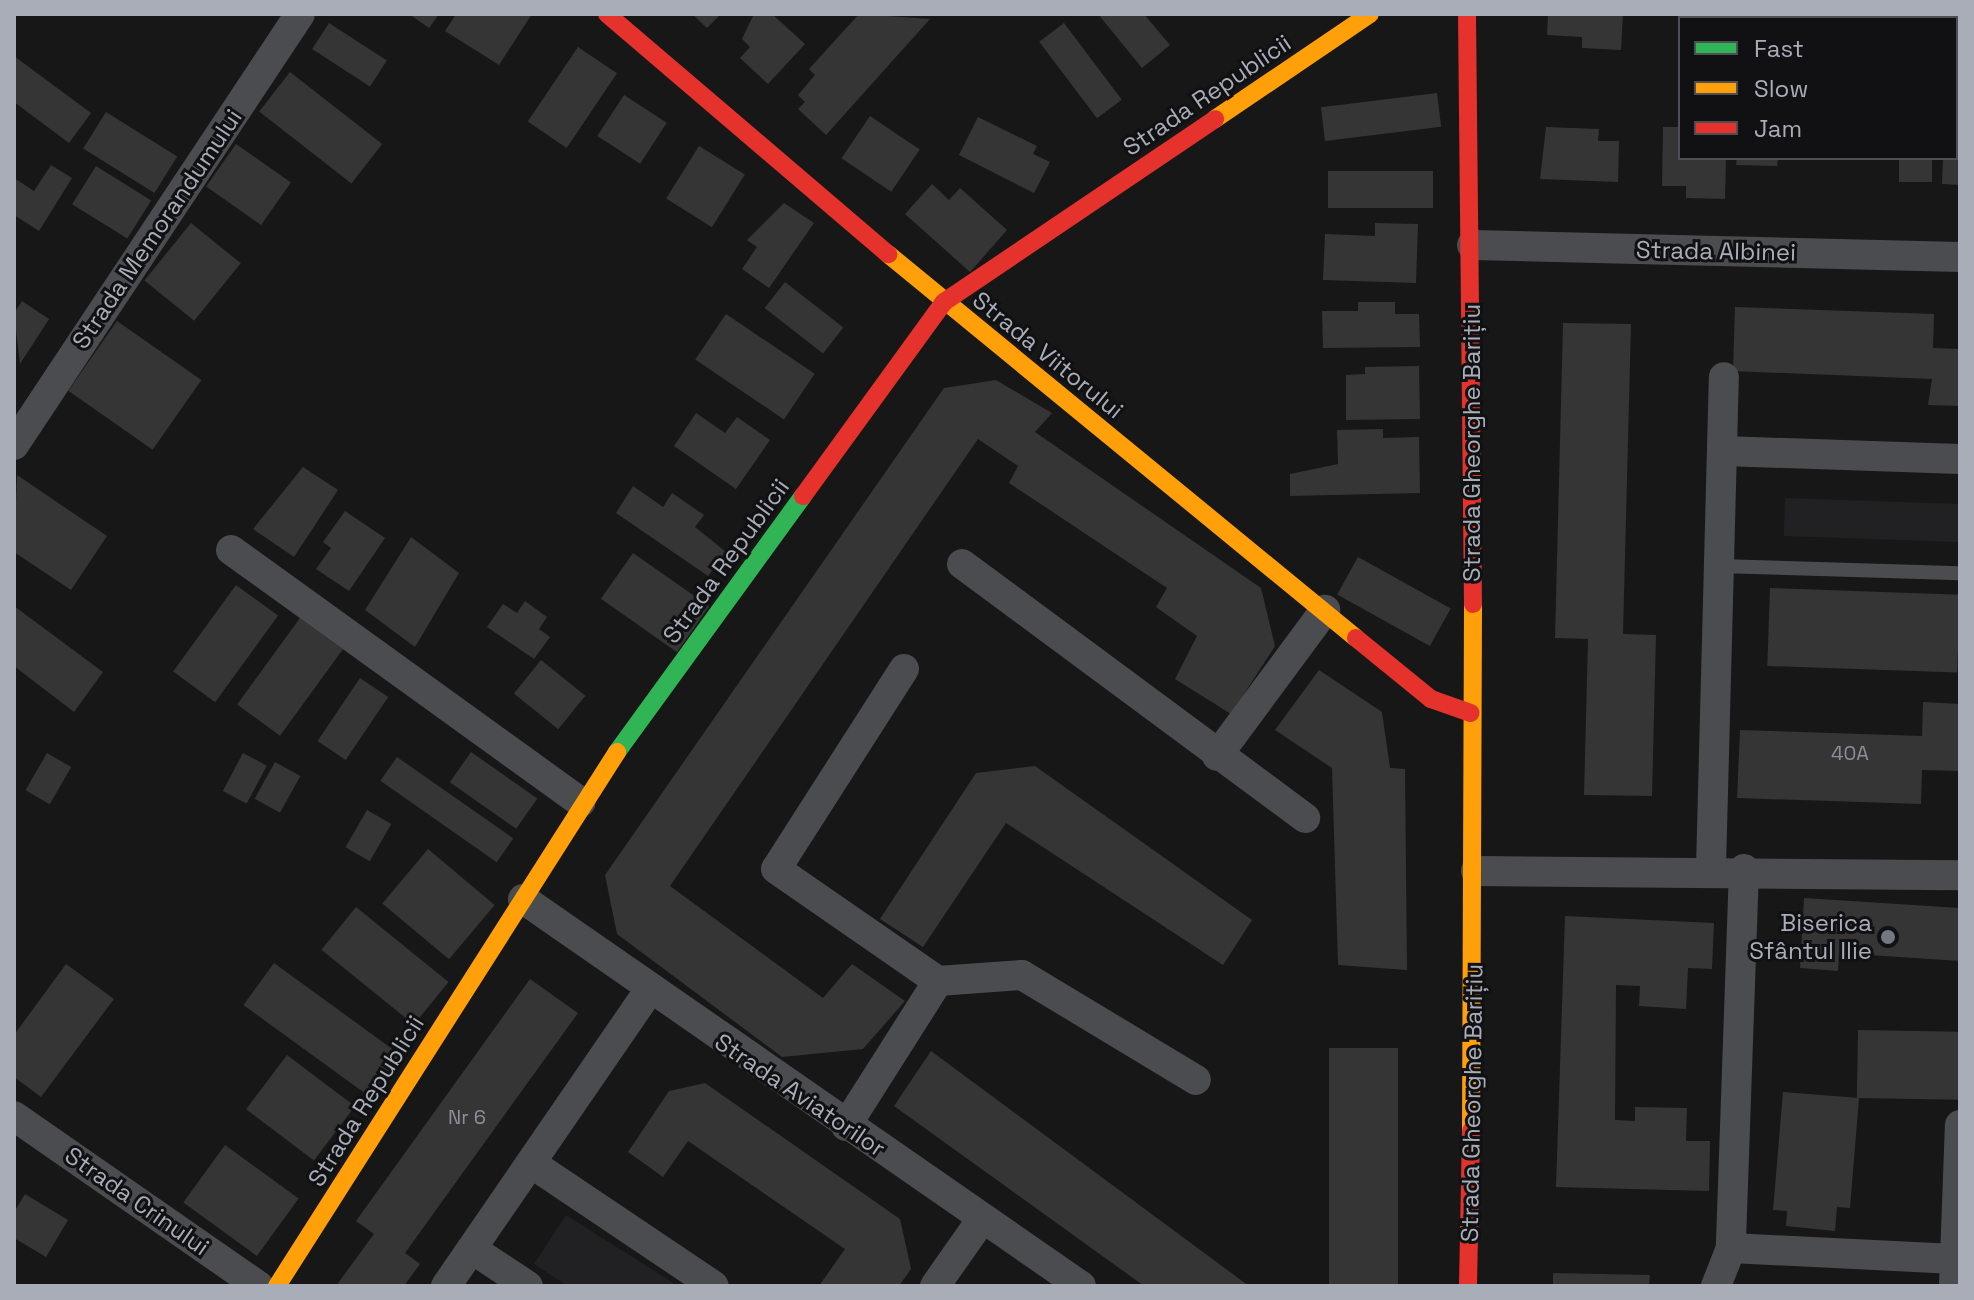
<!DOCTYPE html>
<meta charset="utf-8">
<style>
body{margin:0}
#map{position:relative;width:1974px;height:1300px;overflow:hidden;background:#171717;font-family:"Space Grotesk",sans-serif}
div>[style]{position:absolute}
.built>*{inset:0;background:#212123;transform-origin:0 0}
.building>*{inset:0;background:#353536;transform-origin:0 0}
.lane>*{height:14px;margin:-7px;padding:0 7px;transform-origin:7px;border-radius:7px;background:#4b4c50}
.street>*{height:30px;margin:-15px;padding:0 15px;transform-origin:15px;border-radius:15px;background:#4b4c50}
.fast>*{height:18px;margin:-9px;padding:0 9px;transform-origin:9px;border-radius:9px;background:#30b455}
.slow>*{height:18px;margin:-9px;padding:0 9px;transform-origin:9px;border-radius:9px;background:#ff9f0a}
.jam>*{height:18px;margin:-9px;padding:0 9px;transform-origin:9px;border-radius:9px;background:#e5322d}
.dots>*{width:22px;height:22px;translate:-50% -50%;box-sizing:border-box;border:4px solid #111113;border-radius:50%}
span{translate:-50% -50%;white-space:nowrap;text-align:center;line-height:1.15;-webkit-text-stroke:6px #111113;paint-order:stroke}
.number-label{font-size:20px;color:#8b8f98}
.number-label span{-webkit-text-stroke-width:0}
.street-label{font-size:24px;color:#a8adb8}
.poi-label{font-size:24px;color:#a8adb8}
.right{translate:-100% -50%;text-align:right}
.frame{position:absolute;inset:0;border:16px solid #a8adb8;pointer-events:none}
.legend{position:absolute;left:1678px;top:16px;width:280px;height:144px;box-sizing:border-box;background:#111113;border:2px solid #4d4f55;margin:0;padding:10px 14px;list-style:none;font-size:24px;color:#a8adb8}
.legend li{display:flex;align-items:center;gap:16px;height:40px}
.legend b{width:40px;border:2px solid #4d4f55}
</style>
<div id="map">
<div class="built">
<i style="left:1785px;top:498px;width:175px;height:38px;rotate:2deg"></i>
<i style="clip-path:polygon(566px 1215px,678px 1286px,568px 1286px,534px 1264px)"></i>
</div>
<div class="building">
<i style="clip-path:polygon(409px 14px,439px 14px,429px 28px)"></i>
<i style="clip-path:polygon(456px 14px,532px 14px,499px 65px,445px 31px)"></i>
<i style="clip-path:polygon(692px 14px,721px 14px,707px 28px)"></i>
<i style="clip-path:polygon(754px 14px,772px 14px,805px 44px,768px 84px,740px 58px,750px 47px,742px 39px)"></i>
<i style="clip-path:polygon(859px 14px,930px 19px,826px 135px,798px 109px,805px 102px,798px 95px,815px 75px,809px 69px)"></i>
<i style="clip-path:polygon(1098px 14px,1144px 14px,1170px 45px,1142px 68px)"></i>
<i style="clip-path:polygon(1548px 14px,1623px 14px,1621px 50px,1582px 48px,1582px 37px,1547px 35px)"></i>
<i style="left:329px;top:23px;width:69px;height:31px;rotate:33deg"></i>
<i style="left:1064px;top:23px;width:96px;height:31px;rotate:53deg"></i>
<i style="left:578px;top:47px;width:47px;height:90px;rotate:34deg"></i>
<i style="clip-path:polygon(14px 56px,91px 113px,69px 143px,14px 102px)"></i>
<i style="left:290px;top:72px;width:117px;height:50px;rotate:38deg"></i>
<i style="left:1437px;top:93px;width:34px;height:117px;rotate:83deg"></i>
<i style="left:624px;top:95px;width:51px;height:49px;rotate:33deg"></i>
<i style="left:106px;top:112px;width:84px;height:43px;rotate:32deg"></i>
<i style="clip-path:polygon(1956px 112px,1960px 185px,1942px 184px,1943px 158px,1956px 158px)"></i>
<i style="left:870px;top:116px;width:60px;height:51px;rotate:34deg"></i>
<i style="clip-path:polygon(978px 117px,1037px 146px,1033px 154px,1050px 162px,1034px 193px,959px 155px)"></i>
<i style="clip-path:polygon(1546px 127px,1599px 129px,1598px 141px,1619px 141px,1618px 182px,1540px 179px)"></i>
<i style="clip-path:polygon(1663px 127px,1680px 127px,1680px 158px,1726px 158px,1725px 199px,1686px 198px,1686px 186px,1662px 186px)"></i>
<i style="left:236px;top:144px;width:67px;height:52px;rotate:35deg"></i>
<i style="left:699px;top:146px;width:54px;height:62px;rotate:32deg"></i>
<i style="clip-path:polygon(1737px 158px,1778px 158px,1777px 166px,1736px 165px)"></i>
<i style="left:1899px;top:158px;width:33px;height:24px"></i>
<i style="clip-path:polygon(51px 165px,72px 178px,39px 231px,14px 215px,14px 178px,34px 191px)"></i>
<i style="left:96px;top:166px;width:65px;height:45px;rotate:32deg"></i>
<i style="left:1433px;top:171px;width:37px;height:105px;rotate:90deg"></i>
<i style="clip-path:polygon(932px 184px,949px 200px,960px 188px,1007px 230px,970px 272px,905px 214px)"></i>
<i style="clip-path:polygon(784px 203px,814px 223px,769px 288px,742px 269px,757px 247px,747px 240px)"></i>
<i style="left:191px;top:223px;width:64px;height:74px;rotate:39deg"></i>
<i style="clip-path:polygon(1375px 223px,1418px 224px,1416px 283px,1323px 280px,1325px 234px,1375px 236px)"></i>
<i style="left:785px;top:282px;width:74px;height:33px;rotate:38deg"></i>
<i style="clip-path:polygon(22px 301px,49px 319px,20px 364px,14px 313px)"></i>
<i style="clip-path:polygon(1358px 302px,1395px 302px,1395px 314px,1419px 314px,1420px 347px,1323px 348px,1322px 311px,1358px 311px)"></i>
<i style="clip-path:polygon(1735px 307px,1934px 314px,1933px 348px,1960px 349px,1960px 406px,1928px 405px,1932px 379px,1733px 371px)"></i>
<i style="left:726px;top:314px;width:107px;height:55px;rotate:34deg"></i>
<i style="left:117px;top:321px;width:103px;height:85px;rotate:35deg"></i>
<i style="clip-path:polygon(1563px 323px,1631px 324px,1623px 634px,1656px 635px,1652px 796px,1584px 795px,1588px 639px,1555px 638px)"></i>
<i style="clip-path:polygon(1419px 366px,1420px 419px,1346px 420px,1346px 375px,1365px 374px,1365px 367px)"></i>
<i style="clip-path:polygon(996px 380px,1052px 413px,1035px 432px,1261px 588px,1275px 646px,1231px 714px,1175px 679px,1197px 636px,1156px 607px,1167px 588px,1009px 483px,1018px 466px,978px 439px,670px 886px,823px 998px,852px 964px,905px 1001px,863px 1049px,782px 1057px,617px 934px,605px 875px,944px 388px)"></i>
<i style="clip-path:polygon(696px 413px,725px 433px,737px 417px,770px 440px,736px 489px,674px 446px)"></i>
<i style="clip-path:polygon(1383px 429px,1383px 438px,1419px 437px,1420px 493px,1290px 496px,1290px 474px,1338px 464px,1337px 430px)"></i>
<i style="clip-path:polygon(303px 467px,338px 490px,294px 557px,253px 529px)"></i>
<i style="clip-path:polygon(17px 475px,107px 536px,71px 590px,14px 552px)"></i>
<i style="clip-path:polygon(633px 486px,663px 507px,672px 493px,704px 515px,695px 527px,726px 552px,708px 576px,616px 513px)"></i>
<i style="clip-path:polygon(345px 511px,385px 538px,349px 591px,316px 569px,331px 548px,323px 542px)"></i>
<i style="clip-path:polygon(411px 537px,459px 573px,415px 647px,365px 610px)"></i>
<i style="left:633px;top:553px;width:93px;height:56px;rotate:35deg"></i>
<i style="left:1358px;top:557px;width:106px;height:43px;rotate:29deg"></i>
<i style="left:236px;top:585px;width:52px;height:107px;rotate:36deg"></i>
<i style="left:1770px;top:588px;width:190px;height:78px;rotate:2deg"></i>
<i style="clip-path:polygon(525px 601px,547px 617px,539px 629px,550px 637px,534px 659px,487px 627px,503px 604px,517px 613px)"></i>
<i style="clip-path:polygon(14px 606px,103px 672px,74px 712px,14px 666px)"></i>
<i style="left:300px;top:618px;width:53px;height:107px;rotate:36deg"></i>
<i style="left:541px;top:660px;width:57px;height:43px;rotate:39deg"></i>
<i style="clip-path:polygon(1319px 670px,1382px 712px,1390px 768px,1405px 769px,1407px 970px,1338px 965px,1332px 768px,1275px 730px)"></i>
<i style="left:360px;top:678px;width:34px;height:76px;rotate:34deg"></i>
<i style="clip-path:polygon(1923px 702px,1960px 704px,1960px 771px,1922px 770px,1921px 804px,1737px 798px,1740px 730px,1922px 736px)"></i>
<i style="left:471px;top:752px;width:81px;height:37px;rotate:35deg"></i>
<i style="left:47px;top:753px;width:28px;height:43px;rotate:30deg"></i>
<i style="left:243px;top:753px;width:27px;height:43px;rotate:28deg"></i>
<i style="left:397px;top:757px;width:142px;height:29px;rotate:35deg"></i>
<i style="left:275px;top:762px;width:29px;height:42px;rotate:29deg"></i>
<i style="clip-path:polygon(1035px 766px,1252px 920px,1223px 965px,1006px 823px,923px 947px,880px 919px,976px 773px)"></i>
<i style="left:367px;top:810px;width:28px;height:43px;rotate:30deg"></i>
<i style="left:428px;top:849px;width:87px;height:71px;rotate:40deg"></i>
<i style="clip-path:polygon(1804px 898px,1960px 908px,1960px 961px,1839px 953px,1838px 971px,1800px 968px)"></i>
<i style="left:356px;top:907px;width:119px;height:55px;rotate:39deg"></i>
<i style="clip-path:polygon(1565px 916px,1714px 923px,1712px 969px,1688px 968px,1686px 1009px,1639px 1006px,1640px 986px,1616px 985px,1615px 1120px,1635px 1121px,1635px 1107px,1687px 1108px,1686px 1141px,1710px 1141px,1709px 1191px,1556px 1187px)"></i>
<i style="left:274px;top:963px;width:156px;height:52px;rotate:36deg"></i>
<i style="clip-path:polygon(66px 964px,114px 999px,41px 1097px,14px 1077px,14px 1035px)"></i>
<i style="clip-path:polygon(530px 979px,578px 1013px,405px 1253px,420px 1264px,404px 1286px,336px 1286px,374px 1234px,356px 1221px)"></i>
<i style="left:1858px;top:1030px;width:102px;height:68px;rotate:1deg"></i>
<i style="left:1329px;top:1048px;width:69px;height:238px"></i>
<i style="clip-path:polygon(931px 1051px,1249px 1286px,1144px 1286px,894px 1106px)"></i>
<i style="left:287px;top:1055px;width:85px;height:68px;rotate:37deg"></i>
<i style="clip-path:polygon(705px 1083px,900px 1219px,911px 1269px,899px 1286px,819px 1286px,845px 1249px,688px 1141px,663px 1177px,628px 1152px,669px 1091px)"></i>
<i style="clip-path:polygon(1783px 1092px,1859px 1098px,1850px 1208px,1837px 1207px,1835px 1231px,1786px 1226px,1787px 1211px,1773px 1210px)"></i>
<i style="left:225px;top:1145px;width:91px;height:71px;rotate:36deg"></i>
<i style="clip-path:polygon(25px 1194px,68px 1220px,46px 1257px,14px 1238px,14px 1212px)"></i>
<i style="clip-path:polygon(1553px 1273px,1650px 1275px,1649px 1286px,1553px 1286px)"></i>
</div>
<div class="lane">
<i style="left:1719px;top:566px;width:241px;rotate:1.7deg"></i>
</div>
<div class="street">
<i style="left:1472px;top:245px;width:488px;rotate:1.4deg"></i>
<i style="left:14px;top:445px;width:517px;rotate:-56.43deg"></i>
<i style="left:1722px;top:451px;width:238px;rotate:1.9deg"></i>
<i style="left:231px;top:550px;width:431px;rotate:35.8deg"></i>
<i style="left:962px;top:564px;width:427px;rotate:36.5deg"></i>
<i style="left:904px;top:669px;width:237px;rotate:122.6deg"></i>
<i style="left:776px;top:869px;width:197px;rotate:34.7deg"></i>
<i style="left:938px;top:981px;width:84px;rotate:-4.1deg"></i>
<i style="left:1022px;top:975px;width:203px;rotate:31.1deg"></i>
<i style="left:1217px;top:756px;width:182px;rotate:-53.5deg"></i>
<i style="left:1711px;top:868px;width:491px;rotate:-88.5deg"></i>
<i style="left:1744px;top:869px;width:379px;rotate:92deg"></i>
<i style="left:1731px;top:1248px;width:224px;rotate:2.8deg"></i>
<i style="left:1476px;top:871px;width:484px;rotate:0.5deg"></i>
<i style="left:523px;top:899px;width:679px;rotate:34.74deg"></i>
<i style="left:14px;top:1116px;width:298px;rotate:34.8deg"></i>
<i style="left:846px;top:1126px;width:172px;rotate:-57.6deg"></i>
<i style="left:531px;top:1163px;width:220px;rotate:33.9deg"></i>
<i style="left:472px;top:1249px;width:67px;rotate:33.5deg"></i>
<i style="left:446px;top:1286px;width:357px;rotate:-55.5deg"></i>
<i style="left:935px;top:1286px;width:82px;rotate:-55deg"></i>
<i style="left:1716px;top:1286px;width:41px;rotate:-68.5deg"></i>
<i style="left:1954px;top:1286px;width:161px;rotate:-87.9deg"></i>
</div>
<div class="fast">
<i style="left:617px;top:752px;width:316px;rotate:-54deg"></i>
</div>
<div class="slow">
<i style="left:1215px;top:119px;width:187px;rotate:-34.1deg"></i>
<i style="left:888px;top:254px;width:605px;rotate:39.37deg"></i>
<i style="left:1471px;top:1131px;width:527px;rotate:-89.78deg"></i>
<i style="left:277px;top:1286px;width:633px;rotate:-57.51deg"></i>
</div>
<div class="jam">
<i style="left:607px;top:14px;width:370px;rotate:40.5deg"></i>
<i style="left:1467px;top:14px;width:590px;rotate:89.42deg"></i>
<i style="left:803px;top:496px;width:240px;rotate:-54deg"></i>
<i style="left:944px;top:302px;width:327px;rotate:-34deg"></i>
<i style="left:1356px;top:638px;width:97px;rotate:39.1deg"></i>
<i style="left:1431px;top:699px;width:42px;rotate:19.3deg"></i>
<i style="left:1468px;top:1286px;width:155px;rotate:-88.9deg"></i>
</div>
<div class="dots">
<i style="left:1888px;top:937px;background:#757880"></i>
</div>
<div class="number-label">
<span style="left:1850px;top:753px">40A</span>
<span style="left:467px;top:1117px">Nr 6</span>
</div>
<div class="street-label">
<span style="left:1207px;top:95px;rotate:-34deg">Strada Republicii</span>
<span style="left:157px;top:229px;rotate:-56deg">Strada Memorandumului</span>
<span style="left:1716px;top:251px;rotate:1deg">Strada Albinei</span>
<span style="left:1048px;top:355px;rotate:39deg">Strada Viitorului</span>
<span style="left:1472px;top:443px;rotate:-90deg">Strada Gheorghe Barițiu</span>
<span style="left:726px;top:561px;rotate:-54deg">Strada Republicii</span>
<span style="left:800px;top:1095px;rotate:34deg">Strada Aviatorilor</span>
<span style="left:366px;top:1101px;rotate:-58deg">Strada Republicii</span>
<span style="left:1472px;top:1103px;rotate:-89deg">Strada Gheorghe Barițiu</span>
<span style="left:137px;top:1201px;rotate:35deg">Strada Crinului</span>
</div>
<div class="poi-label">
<span class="right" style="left:1872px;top:937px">Biserica<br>Sfântul Ilie</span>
</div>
<div class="frame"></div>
<ul class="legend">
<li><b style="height:10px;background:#30b455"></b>Fast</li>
<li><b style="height:10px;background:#ff9f0a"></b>Slow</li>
<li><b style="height:10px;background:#e5322d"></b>Jam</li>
</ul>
</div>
